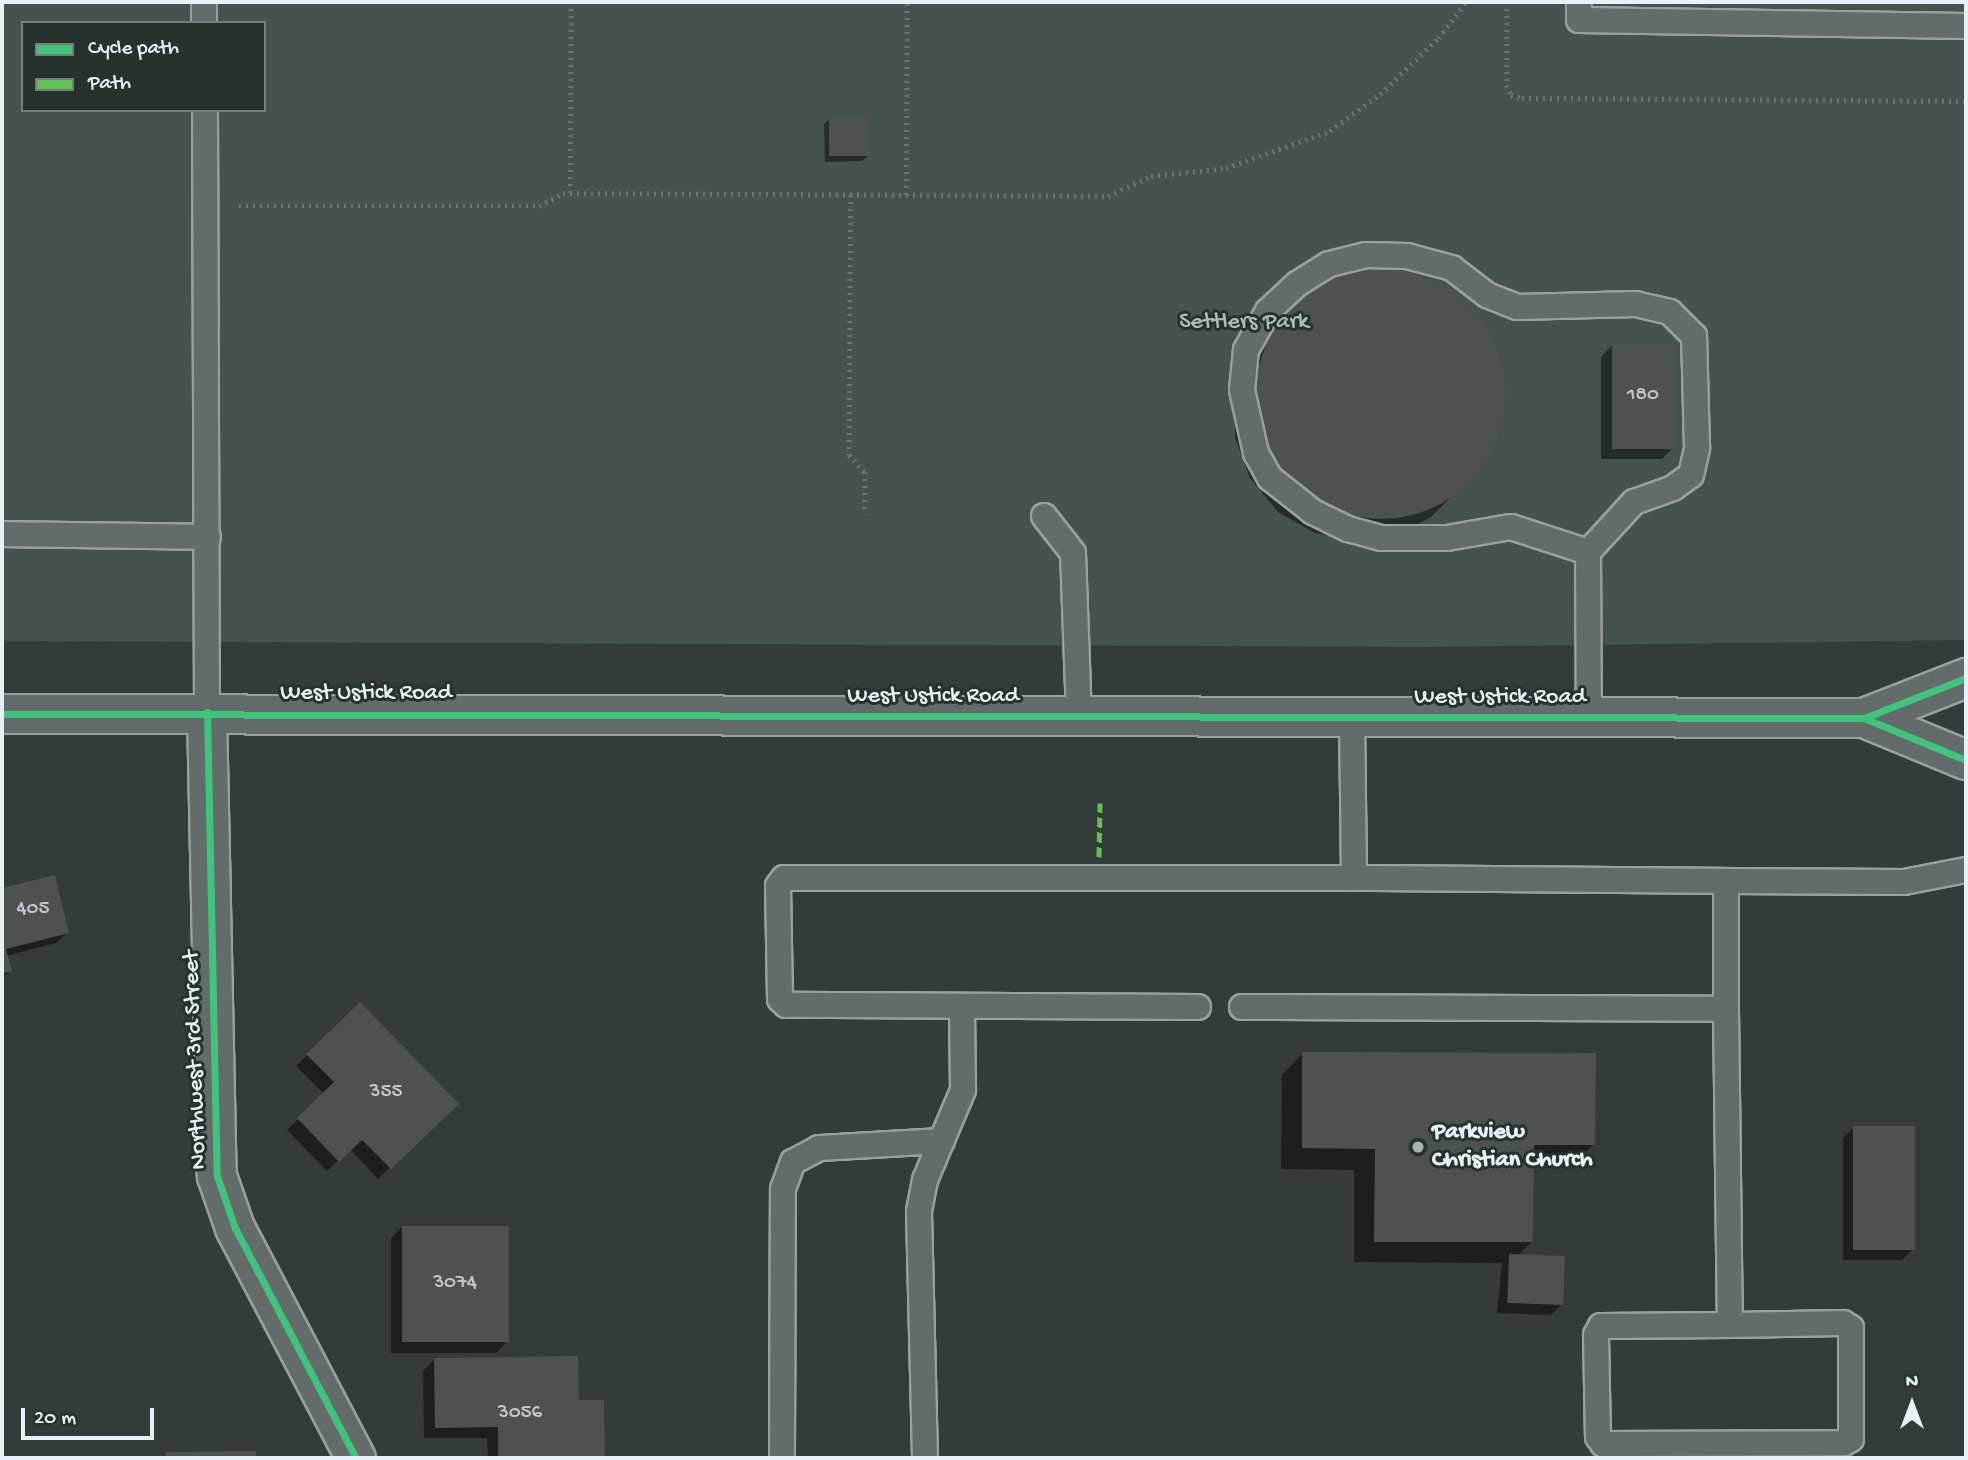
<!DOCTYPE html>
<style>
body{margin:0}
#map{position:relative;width:1968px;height:1460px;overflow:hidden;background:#353b38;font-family:"Gochi Hand",sans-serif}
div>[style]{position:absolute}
.green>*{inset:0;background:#46524e}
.shadow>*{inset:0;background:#0007}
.building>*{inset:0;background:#4d5250;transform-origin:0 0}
.round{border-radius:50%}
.path>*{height:4.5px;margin-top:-2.25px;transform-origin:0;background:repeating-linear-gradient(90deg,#6e7171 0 2px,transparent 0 7px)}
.roads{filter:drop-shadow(2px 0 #9a9f9f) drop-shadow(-2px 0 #9a9f9f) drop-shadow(0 2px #9a9f9f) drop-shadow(0 -2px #9a9f9f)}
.service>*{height:24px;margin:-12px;padding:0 12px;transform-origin:12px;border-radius:12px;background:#646b6b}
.minor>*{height:38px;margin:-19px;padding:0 19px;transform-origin:19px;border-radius:19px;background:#646b6b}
.secondary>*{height:38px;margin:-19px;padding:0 19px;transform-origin:19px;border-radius:19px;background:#646b6b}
.quiet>*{height:5px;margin-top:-2.5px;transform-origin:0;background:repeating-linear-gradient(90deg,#63c152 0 10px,transparent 0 15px)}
.cycleway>*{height:7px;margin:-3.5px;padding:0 3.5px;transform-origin:3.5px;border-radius:3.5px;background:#40c37c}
.dots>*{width:19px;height:19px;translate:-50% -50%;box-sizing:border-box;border:4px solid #26332d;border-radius:50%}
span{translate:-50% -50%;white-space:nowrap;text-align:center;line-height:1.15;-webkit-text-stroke:6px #26332d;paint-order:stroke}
.number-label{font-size:21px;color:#c1c9ce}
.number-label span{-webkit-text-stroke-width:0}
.park-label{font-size:24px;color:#b0bbbe}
.street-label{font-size:24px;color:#e8f1f8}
.poi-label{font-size:24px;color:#e8f1f8;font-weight:700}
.left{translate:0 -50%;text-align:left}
.frame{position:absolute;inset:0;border:4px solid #e8f1f8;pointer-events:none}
.legend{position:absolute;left:21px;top:21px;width:245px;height:91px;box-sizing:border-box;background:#26332d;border:2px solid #747f7e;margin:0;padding:9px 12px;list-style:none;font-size:21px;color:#e8f1f8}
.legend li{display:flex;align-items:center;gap:14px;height:35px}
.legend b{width:35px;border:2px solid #747f7e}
.north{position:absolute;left:1877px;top:1369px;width:70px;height:70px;-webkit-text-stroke:5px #26332d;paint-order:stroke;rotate:0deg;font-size:19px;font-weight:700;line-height:28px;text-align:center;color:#e8f1f8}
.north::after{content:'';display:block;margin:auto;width:24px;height:32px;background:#e8f1f8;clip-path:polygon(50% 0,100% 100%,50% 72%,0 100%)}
.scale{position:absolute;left:21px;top:1408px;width:133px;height:32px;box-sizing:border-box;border:4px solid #e8f1f8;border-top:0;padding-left:9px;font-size:21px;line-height:24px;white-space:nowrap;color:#e8f1f8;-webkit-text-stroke:5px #26332d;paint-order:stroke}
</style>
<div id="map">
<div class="green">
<i style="clip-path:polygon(evenodd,2px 2px,1966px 2px,1966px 640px,1422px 647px,2px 641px,2px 2px,23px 23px,264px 23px,264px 110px,23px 110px,23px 23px)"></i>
</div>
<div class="shadow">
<i style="clip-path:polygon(830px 119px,868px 156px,862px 161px,825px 162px,824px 124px)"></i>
<i style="clip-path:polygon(1381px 270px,1420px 276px,1454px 294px,1482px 321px,1500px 356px,1506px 394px,1500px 433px,1482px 467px,1431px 517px,1396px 536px,1358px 541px,1315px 533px,1278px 512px,1250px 478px,1235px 438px,1235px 394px,1251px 354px,1301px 299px,1338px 277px)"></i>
<i style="clip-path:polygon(1612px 345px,1673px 448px,1662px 459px,1601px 459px,1601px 357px)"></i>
<i style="clip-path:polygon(53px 877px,68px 932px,56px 943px,6px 956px,10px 971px,2px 979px,2px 890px)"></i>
<i style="clip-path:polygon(360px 1004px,456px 1104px,378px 1179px,350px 1149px,327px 1171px,287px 1130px,324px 1094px,296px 1066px)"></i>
<i style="clip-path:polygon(1303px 1053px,1593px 1145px,1572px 1166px,1532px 1166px,1532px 1242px,1517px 1256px,1562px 1304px,1551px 1315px,1497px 1313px,1502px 1263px,1354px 1262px,1354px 1170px,1281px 1169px,1282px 1075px)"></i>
<i style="clip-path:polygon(1854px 1127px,1913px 1249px,1902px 1260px,1843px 1260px,1843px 1138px)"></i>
<i style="clip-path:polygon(402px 1227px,507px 1342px,496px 1353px,391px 1353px,391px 1238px)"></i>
<i style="clip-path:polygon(434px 1360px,577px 1402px,603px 1402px,603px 1458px,488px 1458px,487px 1438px,424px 1438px,423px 1371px)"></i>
<i style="clip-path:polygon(254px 1453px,255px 1458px,162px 1458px,166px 1454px)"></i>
</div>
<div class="building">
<i style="left:869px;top:117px;width:39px;height:40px;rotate:90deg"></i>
<i class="round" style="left:1256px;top:269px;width:250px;height:250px"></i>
<i style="left:1612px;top:344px;width:63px;height:105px"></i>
<i style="clip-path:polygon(55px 875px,69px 933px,6px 949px,12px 971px,2px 974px,2px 888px)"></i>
<i style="clip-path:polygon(360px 1002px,459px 1104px,391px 1169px,362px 1140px,339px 1162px,297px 1118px,334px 1082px,306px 1054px)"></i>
<i style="clip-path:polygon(1302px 1052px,1596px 1053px,1595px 1145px,1534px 1145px,1533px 1242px,1374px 1242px,1375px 1149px,1302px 1148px)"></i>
<i style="left:1853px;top:1126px;width:62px;height:124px"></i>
<i style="left:402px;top:1226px;width:107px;height:116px"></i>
<i style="left:1509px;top:1254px;width:56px;height:49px;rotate:2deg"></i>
<i style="clip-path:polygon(578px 1356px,579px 1400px,604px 1400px,605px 1458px,498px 1458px,498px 1427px,435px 1428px,434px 1358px)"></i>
<i style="clip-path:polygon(256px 1451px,256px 1458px,166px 1458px,165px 1452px)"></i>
</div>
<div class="path">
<i style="left:1507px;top:2px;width:83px;rotate:90deg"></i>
<i style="left:1507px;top:85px;width:11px;rotate:68deg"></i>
<i style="left:1511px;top:95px;width:11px;rotate:15deg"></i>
<i style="left:1522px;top:98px;width:444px;rotate:0.4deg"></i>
<i style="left:570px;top:193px;width:191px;rotate:-89.7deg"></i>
<i style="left:851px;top:195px;width:260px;rotate:90.4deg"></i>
<i style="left:849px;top:455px;width:23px;rotate:47deg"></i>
<i style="left:865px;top:472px;width:42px;rotate:90deg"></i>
<i style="left:906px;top:195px;width:193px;rotate:-89.7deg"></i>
<i style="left:239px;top:206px;width:300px"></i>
<i style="left:539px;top:206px;width:27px;rotate:-28deg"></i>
<i style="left:563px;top:193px;width:545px;rotate:0.32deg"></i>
<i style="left:1108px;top:196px;width:47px;rotate:-24.9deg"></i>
<i style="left:1151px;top:176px;width:75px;rotate:-6.1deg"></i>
<i style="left:1226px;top:168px;width:110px;rotate:-19.6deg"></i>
<i style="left:1330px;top:131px;width:62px;rotate:-36.5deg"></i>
<i style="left:1380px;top:94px;width:81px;rotate:-44deg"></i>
<i style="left:1438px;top:38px;width:46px;rotate:-52.1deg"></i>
</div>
<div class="roads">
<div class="service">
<i style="left:204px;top:2px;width:21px;rotate:90deg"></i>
<i style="left:1579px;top:2px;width:18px;rotate:90deg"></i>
<i style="left:1579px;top:20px;width:387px;rotate:0.9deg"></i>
<i style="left:205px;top:110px;width:602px;rotate:89.81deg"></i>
<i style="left:1044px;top:516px;width:47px;rotate:51.9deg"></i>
<i style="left:1073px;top:553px;width:164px;rotate:87.9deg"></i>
<i style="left:2px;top:534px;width:206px;rotate:0.8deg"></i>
<i style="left:1588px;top:552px;width:68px;rotate:-47.4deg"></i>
<i style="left:1634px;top:502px;width:41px;rotate:-19.7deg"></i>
<i style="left:1673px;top:488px;width:22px;rotate:-36deg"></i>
<i style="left:1691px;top:475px;width:28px;rotate:-77deg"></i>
<i style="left:1697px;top:448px;width:112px;rotate:-91.5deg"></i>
<i style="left:1694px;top:336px;width:34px;rotate:-135deg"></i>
<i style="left:1670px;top:312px;width:35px;rotate:-167deg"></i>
<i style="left:1636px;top:304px;width:119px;rotate:178.6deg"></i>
<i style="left:1517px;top:307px;width:32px;rotate:-158deg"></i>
<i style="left:1487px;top:295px;width:44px;rotate:-142.4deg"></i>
<i style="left:1452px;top:268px;width:47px;rotate:-165.1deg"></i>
<i style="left:1407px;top:256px;width:41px;rotate:-178.6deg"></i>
<i style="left:1366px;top:255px;width:38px;rotate:166deg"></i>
<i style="left:1329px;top:264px;width:38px;rotate:148deg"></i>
<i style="left:1297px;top:284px;width:40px;rotate:137deg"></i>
<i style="left:1268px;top:311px;width:45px;rotate:119.4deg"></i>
<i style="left:1246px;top:350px;width:40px;rotate:95.7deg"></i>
<i style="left:1242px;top:390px;width:65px;rotate:77.5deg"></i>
<i style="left:1256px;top:453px;width:29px;rotate:61deg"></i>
<i style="left:1270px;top:478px;width:55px;rotate:38.3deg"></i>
<i style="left:1313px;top:512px;width:39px;rotate:26deg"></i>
<i style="left:1348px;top:529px;width:35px;rotate:15deg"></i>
<i style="left:1382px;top:538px;width:65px"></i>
<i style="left:1447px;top:538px;width:65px;rotate:-9.8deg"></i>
<i style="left:1511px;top:527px;width:81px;rotate:18deg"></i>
<i style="left:1588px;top:552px;width:165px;rotate:89.7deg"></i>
<i style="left:1726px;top:881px;width:178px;rotate:0.3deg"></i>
<i style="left:1904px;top:882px;width:63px;rotate:-11deg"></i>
<i style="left:1198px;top:1007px;width:412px;rotate:-179.7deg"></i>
<i style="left:786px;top:1005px;width:8px;rotate:-135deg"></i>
<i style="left:780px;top:999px;width:113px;rotate:-91deg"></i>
<i style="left:778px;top:886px;width:10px;rotate:-53deg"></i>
<i style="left:784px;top:878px;width:570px"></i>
<i style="left:1354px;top:878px;width:161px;rotate:-90.7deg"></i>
<i style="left:1242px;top:1007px;width:484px;rotate:0.2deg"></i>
<i style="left:1726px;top:1009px;width:128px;rotate:-90deg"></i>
<i style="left:1726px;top:881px;width:372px;rotate:-179.5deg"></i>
<i style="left:1726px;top:1009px;width:316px;rotate:89.3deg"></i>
<i style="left:1730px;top:1325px;width:129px;rotate:179.6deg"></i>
<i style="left:1601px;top:1326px;width:10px;rotate:119deg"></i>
<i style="left:1596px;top:1335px;width:102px;rotate:88.9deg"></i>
<i style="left:1598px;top:1437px;width:9px;rotate:54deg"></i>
<i style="left:1603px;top:1444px;width:241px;rotate:-0.2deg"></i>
<i style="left:1844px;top:1443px;width:8px;rotate:-30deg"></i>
<i style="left:1851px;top:1439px;width:111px;rotate:-90deg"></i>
<i style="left:1851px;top:1328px;width:9px;rotate:-148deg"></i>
<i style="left:1843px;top:1323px;width:113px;rotate:179deg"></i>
<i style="left:782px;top:1458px;width:269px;rotate:-89.8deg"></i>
<i style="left:783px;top:1189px;width:29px;rotate:-70deg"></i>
<i style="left:793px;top:1162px;width:30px;rotate:-28deg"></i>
<i style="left:819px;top:1148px;width:123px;rotate:-3.3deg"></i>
<i style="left:925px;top:1458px;width:247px;rotate:-91.4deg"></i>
<i style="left:919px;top:1211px;width:32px;rotate:-79deg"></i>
<i style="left:925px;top:1180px;width:98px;rotate:-67.1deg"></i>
<i style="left:963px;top:1090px;width:83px;rotate:-90.7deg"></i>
</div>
<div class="minor">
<i style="left:207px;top:712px;width:464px;rotate:88.8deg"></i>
<i style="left:217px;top:1176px;width:55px;rotate:70.9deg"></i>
<i style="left:235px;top:1228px;width:260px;rotate:62.3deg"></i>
</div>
<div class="secondary">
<i style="left:2px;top:714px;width:1862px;rotate:0.12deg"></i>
<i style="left:1864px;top:718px;width:110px;rotate:-21.4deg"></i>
<i style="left:1864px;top:718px;width:110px;rotate:22.4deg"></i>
</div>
</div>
<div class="quiet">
<i style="left:1099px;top:857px;width:54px;rotate:-88.9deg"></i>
</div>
<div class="cycleway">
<i style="left:207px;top:712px;width:464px;rotate:88.8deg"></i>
<i style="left:217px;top:1176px;width:55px;rotate:70.9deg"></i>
<i style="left:235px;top:1228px;width:260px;rotate:62.3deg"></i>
<i style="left:2px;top:714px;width:1862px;rotate:0.12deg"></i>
<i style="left:1864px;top:718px;width:110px;rotate:-21.4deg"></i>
<i style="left:1864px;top:718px;width:110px;rotate:22.4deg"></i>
</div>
<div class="dots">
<i style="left:1418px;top:1147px;background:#a9b1b5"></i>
</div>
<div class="number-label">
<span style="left:1643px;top:396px">180</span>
<span style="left:33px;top:910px">405</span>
<span style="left:386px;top:1093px">355</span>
<span style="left:455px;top:1284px">3074</span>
<span style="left:520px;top:1414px">3056</span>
</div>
<div class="park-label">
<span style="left:1244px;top:323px">Settlers Park</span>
</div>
<div class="street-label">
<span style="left:366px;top:694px">West Ustick Road</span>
<span style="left:933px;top:697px">West Ustick Road</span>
<span style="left:1500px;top:698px">West Ustick Road</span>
<span style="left:196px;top:1060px;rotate:-92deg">Northwest 3rd Street</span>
</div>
<div class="poi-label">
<span class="left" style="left:1432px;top:1147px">Parkview<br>Christian Church</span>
</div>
<div class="frame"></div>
<ul class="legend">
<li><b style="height:9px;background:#40c37c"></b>Cycle path</li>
<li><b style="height:9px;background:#63c152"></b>Path</li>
</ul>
<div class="north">N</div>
<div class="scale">20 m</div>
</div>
